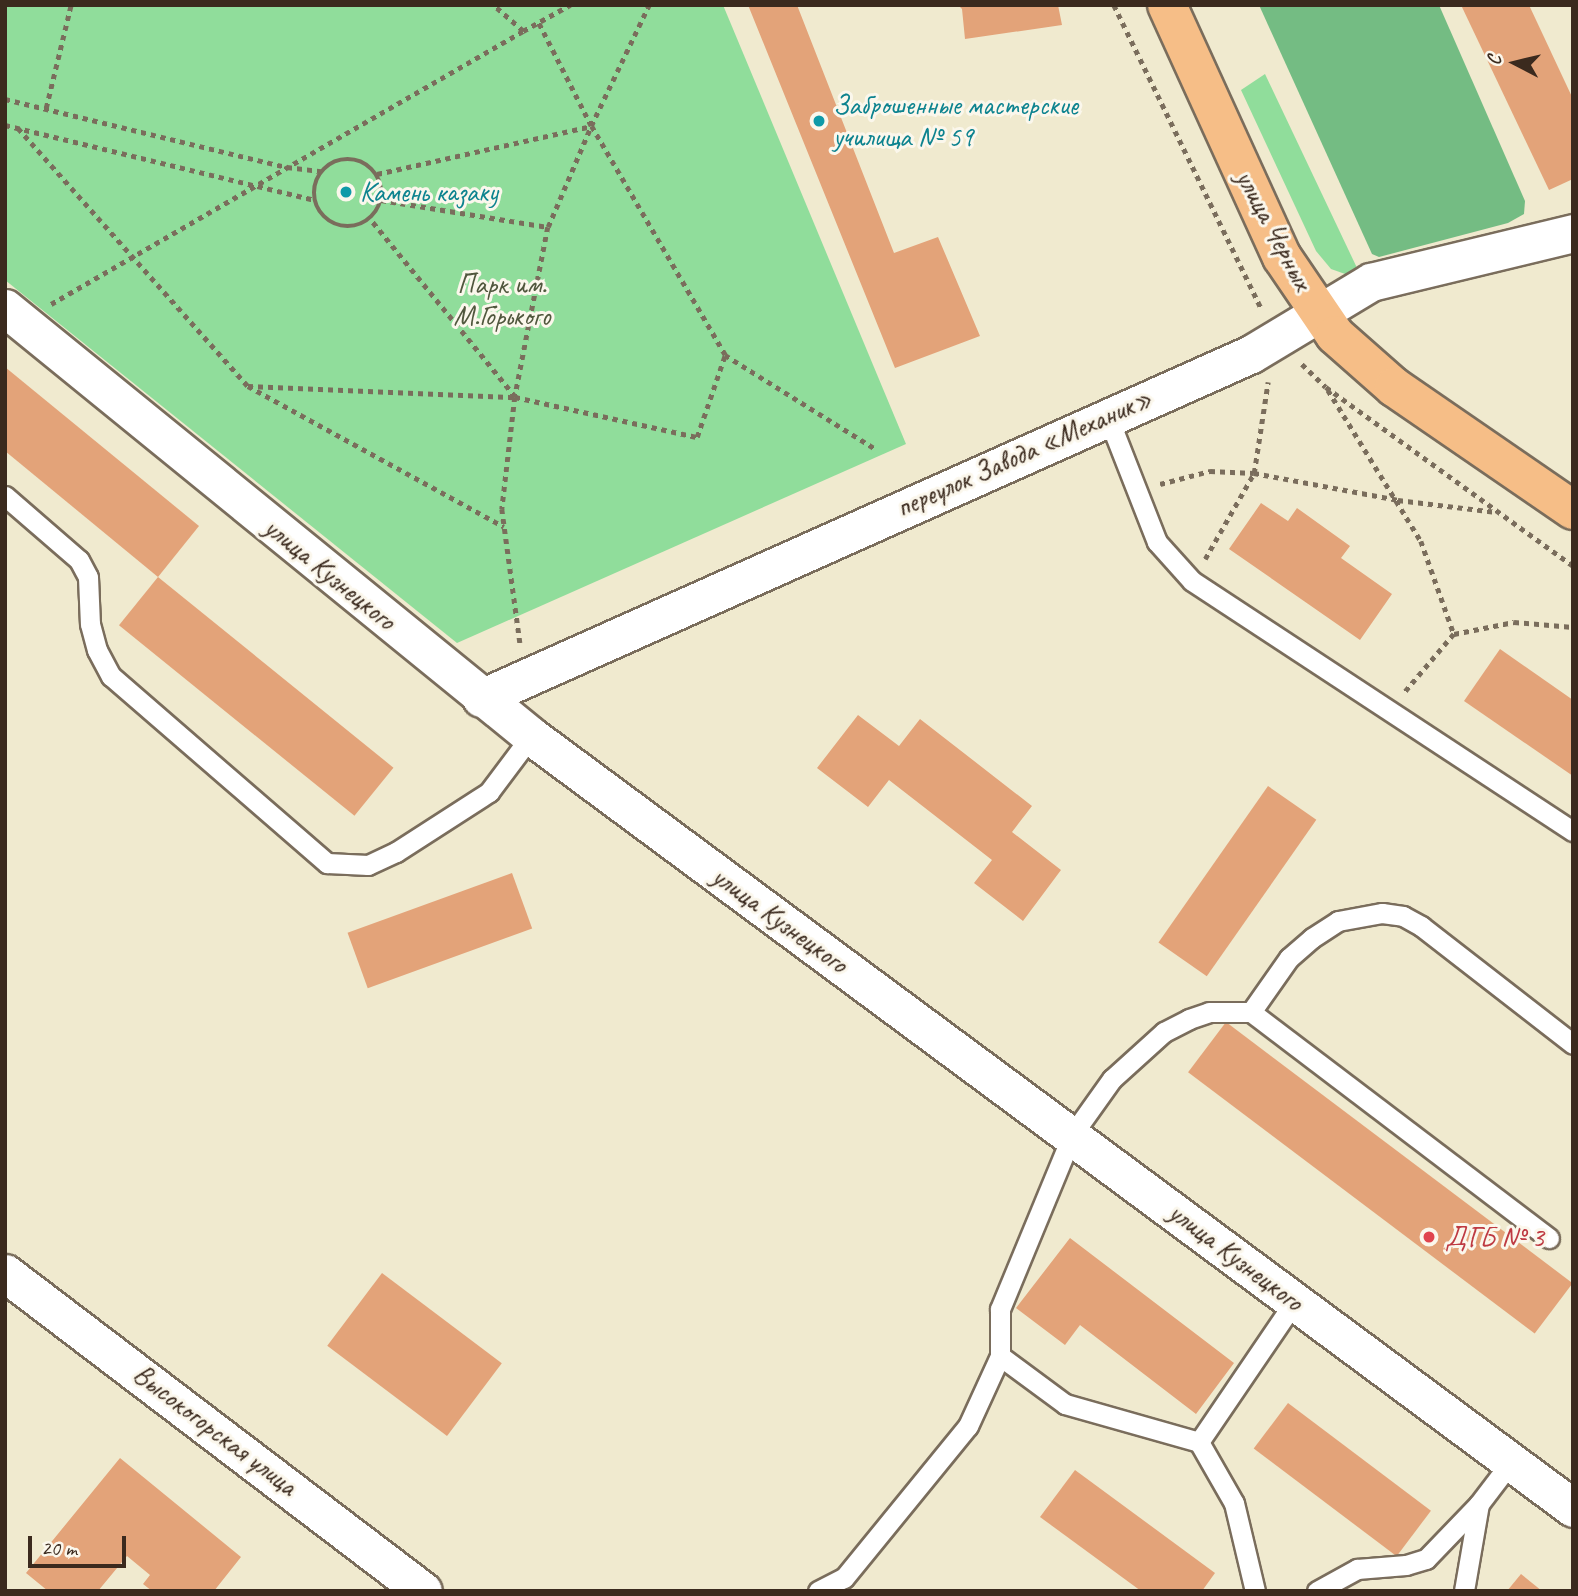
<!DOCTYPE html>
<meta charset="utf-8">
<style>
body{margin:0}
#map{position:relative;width:1578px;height:1596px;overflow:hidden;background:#f0eacf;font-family:Caveat,sans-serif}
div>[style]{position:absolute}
.green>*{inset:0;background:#90dd9b}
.forest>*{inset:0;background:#74bc83}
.building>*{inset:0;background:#e3a379;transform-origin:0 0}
.path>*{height:4.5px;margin-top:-2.25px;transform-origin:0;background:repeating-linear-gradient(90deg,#7a6d5c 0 5px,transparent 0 10px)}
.path>.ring{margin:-2.25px;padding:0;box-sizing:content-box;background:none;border:4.5px solid #7a6d5c;border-radius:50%}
.roads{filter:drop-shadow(2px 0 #7a6d5c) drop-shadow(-2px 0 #7a6d5c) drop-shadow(0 2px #7a6d5c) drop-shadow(0 -2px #7a6d5c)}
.service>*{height:19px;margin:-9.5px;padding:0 9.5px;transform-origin:9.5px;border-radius:9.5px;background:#fff}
.minor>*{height:37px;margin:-18.5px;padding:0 18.5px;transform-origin:18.5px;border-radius:18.5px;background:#fff}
.primary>*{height:38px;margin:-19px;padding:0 19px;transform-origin:19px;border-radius:19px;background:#f6be87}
.dots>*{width:19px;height:19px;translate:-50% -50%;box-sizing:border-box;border:4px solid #fbf7ec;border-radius:50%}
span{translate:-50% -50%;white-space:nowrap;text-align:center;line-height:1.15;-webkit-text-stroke:6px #fbf7ec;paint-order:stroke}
.culture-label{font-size:28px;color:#0d838f}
.left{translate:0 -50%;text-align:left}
.street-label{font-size:28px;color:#3b2a1e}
.park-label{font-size:28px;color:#50573d}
.health-label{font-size:28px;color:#be3a42}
.frame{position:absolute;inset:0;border:7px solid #3b2a1e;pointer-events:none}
.north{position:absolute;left:1480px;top:28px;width:70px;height:70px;-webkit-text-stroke:5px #fbf7ec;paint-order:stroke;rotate:277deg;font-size:19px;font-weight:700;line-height:28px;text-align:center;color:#3b2a1e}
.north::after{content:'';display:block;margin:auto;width:24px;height:32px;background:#3b2a1e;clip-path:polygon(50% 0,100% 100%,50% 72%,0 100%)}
.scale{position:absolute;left:28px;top:1536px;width:98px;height:32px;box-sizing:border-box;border:4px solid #3b2a1e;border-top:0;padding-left:9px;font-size:21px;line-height:24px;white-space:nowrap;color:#3b2a1e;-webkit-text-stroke:5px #fbf7ec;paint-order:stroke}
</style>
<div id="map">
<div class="green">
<i style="clip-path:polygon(5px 5px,723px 5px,906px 444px,457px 643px,5px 280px)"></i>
<i style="clip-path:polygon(1265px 74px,1358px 270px,1348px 275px,1331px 269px,1316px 251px,1241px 90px)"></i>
</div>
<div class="forest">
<i style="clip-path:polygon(1259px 5px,1439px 5px,1525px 201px,1524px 214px,1508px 223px,1379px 257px,1372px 254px)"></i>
</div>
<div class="building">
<i style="clip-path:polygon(748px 5px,797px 5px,894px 253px,938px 237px,980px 336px,895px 368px)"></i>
<i style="clip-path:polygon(958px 5px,1058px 5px,1062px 25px,965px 39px,962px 9px)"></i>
<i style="clip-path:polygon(1461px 5px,1529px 5px,1573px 99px,1573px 179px,1549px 190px)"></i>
<i style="clip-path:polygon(5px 367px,199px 526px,158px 577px,5px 451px)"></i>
<i style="clip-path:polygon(1261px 503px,1288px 521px,1297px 508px,1350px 546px,1341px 558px,1392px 594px,1360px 640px,1229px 549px)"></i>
<i style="left:158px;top:577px;width:303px;height:62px;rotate:39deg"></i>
<i style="clip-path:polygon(1500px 649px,1573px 700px,1573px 776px,1464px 701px)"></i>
<i style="clip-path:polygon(858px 715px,899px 746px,920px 719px,1032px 806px,1012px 832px,1061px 870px,1023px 921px,974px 883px,992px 860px,889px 780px,868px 807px,817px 768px)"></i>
<i style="left:1268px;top:786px;width:59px;height:191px;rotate:35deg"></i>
<i style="left:512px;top:873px;width:59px;height:175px;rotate:70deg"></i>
<i style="left:1226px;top:1022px;width:434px;height:63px;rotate:37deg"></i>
<i style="clip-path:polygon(1070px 1238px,1234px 1363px,1196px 1414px,1080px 1325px,1065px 1345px,1016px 1308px)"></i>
<i style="left:382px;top:1273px;width:150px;height:91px;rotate:37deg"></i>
<i style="left:1288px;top:1403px;width:179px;height:57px;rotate:37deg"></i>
<i style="clip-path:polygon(120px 1458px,241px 1557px,214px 1591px,152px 1591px,143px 1584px,150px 1575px,127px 1556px,98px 1591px,48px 1591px,26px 1573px)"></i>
<i style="clip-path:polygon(1075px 1470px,1215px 1573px,1202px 1591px,1141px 1591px,1040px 1517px)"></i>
<i style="clip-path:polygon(1521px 1574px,1542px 1591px,1507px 1591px)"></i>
</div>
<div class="path">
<i style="left:1114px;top:5px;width:339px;rotate:64.1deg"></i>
<i style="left:523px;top:31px;width:54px;rotate:-29deg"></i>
<i style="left:5px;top:99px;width:290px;rotate:13.6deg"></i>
<i style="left:287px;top:167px;width:34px;rotate:7deg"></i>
<i style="left:46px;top:108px;width:106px;rotate:-76.4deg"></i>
<i style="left:5px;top:125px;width:318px;rotate:13.6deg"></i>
<i style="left:18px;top:128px;width:346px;rotate:48.3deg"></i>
<i style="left:248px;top:386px;width:267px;rotate:2.4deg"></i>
<i style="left:515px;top:397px;width:230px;rotate:-129.2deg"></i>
<i class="ring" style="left:314px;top:159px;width:63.5px;height:63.5px"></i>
<i style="left:377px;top:174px;width:219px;rotate:-12.6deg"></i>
<i style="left:591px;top:126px;width:134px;rotate:-64.4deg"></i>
<i style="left:381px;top:200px;width:169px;rotate:9.2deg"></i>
<i style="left:548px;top:227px;width:173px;rotate:101deg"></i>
<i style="left:515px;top:397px;width:113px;rotate:96.6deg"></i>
<i style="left:502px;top:509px;width:135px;rotate:82.3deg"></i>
<i style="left:548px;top:227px;width:110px;rotate:-66.9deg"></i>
<i style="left:51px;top:304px;width:545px;rotate:-30.04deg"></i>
<i style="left:523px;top:31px;width:40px;rotate:-139deg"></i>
<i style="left:725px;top:355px;width:176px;rotate:32deg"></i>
<i style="left:1302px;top:364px;width:33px;rotate:44deg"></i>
<i style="left:1326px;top:387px;width:305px;rotate:35.9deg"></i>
<i style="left:248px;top:386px;width:292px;rotate:28.8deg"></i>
<i style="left:1328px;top:390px;width:177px;rotate:58.4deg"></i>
<i style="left:1421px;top:541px;width:99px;rotate:70.5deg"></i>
<i style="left:1454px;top:634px;width:76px;rotate:130.2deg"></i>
<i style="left:515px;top:397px;width:186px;rotate:12.4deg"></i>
<i style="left:697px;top:437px;width:87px;rotate:-71.1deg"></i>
<i style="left:725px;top:355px;width:265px;rotate:-120.3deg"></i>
<i style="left:591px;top:126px;width:117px;rotate:-117deg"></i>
<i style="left:1160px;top:484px;width:52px;rotate:-14.6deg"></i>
<i style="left:1210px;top:471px;width:44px;rotate:2.6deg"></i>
<i style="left:1254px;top:473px;width:147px;rotate:10.6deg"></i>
<i style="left:1398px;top:500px;width:99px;rotate:7deg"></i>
<i style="left:1205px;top:559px;width:99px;rotate:-60.3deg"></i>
<i style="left:1254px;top:473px;width:92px;rotate:-81.3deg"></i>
<i style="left:1454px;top:634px;width:61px;rotate:-11.3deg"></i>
<i style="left:1514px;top:622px;width:59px;rotate:4.8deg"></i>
</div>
<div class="roads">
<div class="service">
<i style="left:1108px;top:417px;width:134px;rotate:68.6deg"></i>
<i style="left:1157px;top:542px;width:52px;rotate:48.1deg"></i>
<i style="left:1192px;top:581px;width:456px;rotate:33.3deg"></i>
<i style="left:5px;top:496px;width:98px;rotate:40.9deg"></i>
<i style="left:79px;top:560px;width:19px;rotate:62deg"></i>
<i style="left:88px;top:577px;width:47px;rotate:87.6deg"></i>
<i style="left:90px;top:624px;width:27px;rotate:75deg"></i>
<i style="left:97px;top:650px;width:30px;rotate:62deg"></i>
<i style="left:111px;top:676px;width:286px;rotate:40.9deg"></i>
<i style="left:327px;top:863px;width:41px;rotate:2.8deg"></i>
<i style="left:368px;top:865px;width:31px;rotate:-25deg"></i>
<i style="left:396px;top:852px;width:111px;rotate:-32.8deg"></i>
<i style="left:489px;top:792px;width:70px;rotate:-53.1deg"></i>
<i style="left:1251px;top:1012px;width:66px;rotate:-54.9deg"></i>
<i style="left:1289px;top:958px;width:30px;rotate:-41deg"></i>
<i style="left:1312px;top:938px;width:31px;rotate:-33deg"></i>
<i style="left:1338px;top:921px;width:45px;rotate:-10.3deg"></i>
<i style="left:1382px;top:913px;width:21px;rotate:8deg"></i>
<i style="left:1403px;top:916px;width:21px;rotate:29deg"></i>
<i style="left:1421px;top:926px;width:192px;rotate:37.8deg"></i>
<i style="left:1000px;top:1356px;width:81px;rotate:36.4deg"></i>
<i style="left:1065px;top:1404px;width:139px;rotate:15.8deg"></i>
<i style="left:1199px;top:1442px;width:70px;rotate:60.2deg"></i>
<i style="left:1234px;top:1503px;width:90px;rotate:76.6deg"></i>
<i style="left:1199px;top:1442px;width:171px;rotate:-55.8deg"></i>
<i style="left:1479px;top:1504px;width:53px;rotate:-52.7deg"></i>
<i style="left:818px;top:1591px;width:29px;rotate:-27deg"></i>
<i style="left:844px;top:1578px;width:196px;rotate:-50.8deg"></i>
<i style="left:968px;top:1426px;width:77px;rotate:-65.4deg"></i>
<i style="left:1000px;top:1356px;width:47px;rotate:-90deg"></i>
<i style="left:1000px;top:1309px;width:188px;rotate:-67.5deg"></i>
<i style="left:1072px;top:1135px;width:69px;rotate:-54.5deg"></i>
<i style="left:1112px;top:1079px;width:70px;rotate:-42.1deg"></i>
<i style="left:1164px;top:1032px;width:28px;rotate:-27deg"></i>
<i style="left:1189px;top:1019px;width:21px;rotate:-19deg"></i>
<i style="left:1209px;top:1012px;width:42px"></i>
<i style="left:1251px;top:1012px;width:374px;rotate:37.2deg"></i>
<i style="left:1317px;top:1591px;width:46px;rotate:-28.8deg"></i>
<i style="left:1357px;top:1569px;width:49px;rotate:-4.7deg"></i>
<i style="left:1406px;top:1565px;width:21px;rotate:-17deg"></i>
<i style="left:1426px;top:1559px;width:76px;rotate:-46.1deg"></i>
<i style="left:1479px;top:1504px;width:88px;rotate:99.8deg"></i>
</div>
<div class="minor">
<i style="left:5px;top:308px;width:678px;rotate:39.13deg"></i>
<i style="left:531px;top:736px;width:1297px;rotate:36.53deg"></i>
<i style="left:481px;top:698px;width:843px;rotate:-24.07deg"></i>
<i style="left:1251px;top:354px;width:140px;rotate:-31deg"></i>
<i style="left:1371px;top:282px;width:208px;rotate:-13.6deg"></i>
<i style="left:5px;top:1273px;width:525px;rotate:37.26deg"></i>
</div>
<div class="primary">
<i style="left:1167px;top:5px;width:277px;rotate:65.5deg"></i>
<i style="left:1282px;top:257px;width:94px;rotate:55.8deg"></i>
<i style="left:1335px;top:335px;width:79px;rotate:41.4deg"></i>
<i style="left:1394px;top:387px;width:217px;rotate:34.5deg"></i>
</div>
</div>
<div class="dots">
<i style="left:819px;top:121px;background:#0f9aa8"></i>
<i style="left:346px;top:192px;background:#0f9aa8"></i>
<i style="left:1429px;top:1237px;background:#e0444e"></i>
</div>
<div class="culture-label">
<span class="left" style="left:833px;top:121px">Заброшенные мастерские<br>училища № 59</span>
<span class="left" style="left:360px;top:192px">Камень казаку</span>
</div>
<div class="street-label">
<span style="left:1274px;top:230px;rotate:62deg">улица Черных</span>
<span style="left:1024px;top:453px;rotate:-24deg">переулок Завода «Механик»</span>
<span style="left:330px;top:574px;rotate:39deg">улица Кузнецкого</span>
<span style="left:780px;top:920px;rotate:36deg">улица Кузнецкого</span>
<span style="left:1236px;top:1257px;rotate:37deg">улица Кузнецкого</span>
<span style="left:215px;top:1430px;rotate:37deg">Высокогорская улица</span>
</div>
<div class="park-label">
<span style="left:502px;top:300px">Парк им.<br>М.Горького</span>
</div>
<div class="health-label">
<span class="left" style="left:1445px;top:1237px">ДГБ № 3</span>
</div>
<div class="frame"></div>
<div class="north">С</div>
<div class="scale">20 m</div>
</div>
